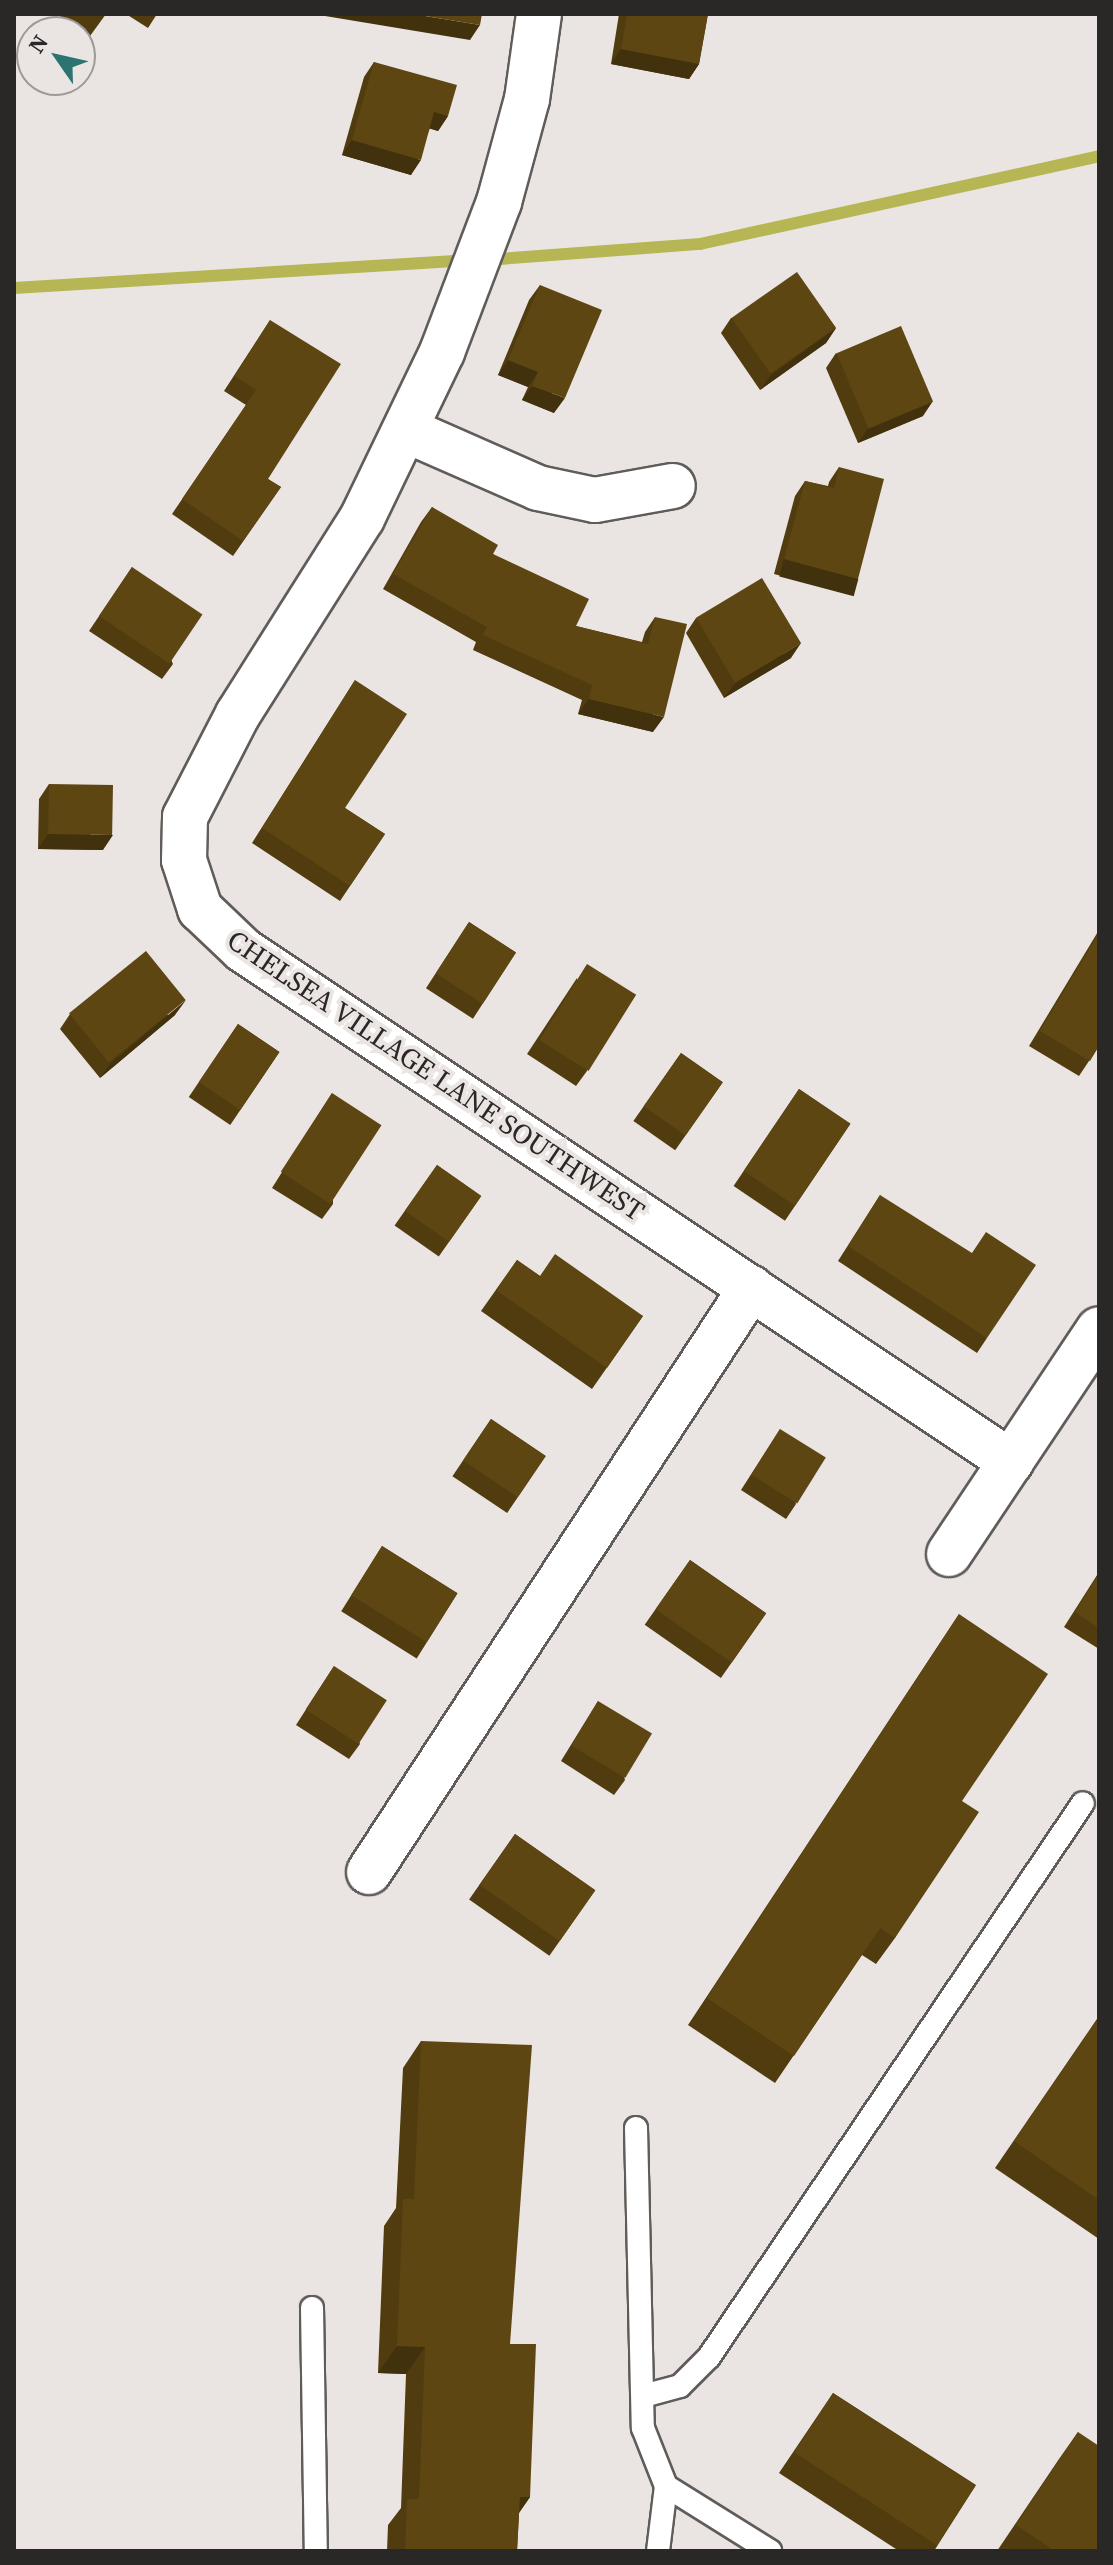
<!DOCTYPE html>
<style>
body{margin:0}
#map{position:relative;width:1113px;height:2565px;overflow:hidden;background:#eae5e2;font-family:"Source Serif 4",serif}
div>[style]{position:absolute}
.stream>*{height:12px;margin:-6px;padding:0 6px;transform-origin:6px;border-radius:6px;background:#b6b754}
.roads{filter:drop-shadow(2px 0 #605c59) drop-shadow(-2px 0 #605c59) drop-shadow(0 2px #605c59) drop-shadow(0 -2px #605c59)}
.lane>*{height:22px;margin:-11px;padding:0 11px;transform-origin:11px;border-radius:11px;background:#fff}
.street>*{height:44px;margin:-22px;padding:0 22px;transform-origin:22px;border-radius:22px;background:#fff}
.wall>*{inset:0;background:#513c10;transform-origin:0 0}
.shaded-wall>*{inset:0;background:#42310d;transform-origin:0 0}
.building>*{inset:0;background:#5e4613;transform-origin:0 0}
span{translate:-50% -50%;white-space:nowrap;text-align:center;line-height:1.15;-webkit-text-stroke:8px #eae5e2;paint-order:stroke}
.street-label{font-size:28px;color:#2a2827}
.frame{position:absolute;inset:0;border:16px solid #2a2827;pointer-events:none}
.north{position:absolute;left:16px;top:16px;width:80px;height:80px;box-sizing:border-box;background:#eae5e2;border:2px solid #9d9997;border-radius:50%;rotate:304deg;font-size:22px;font-weight:700;line-height:32px;text-align:center;color:#2a2827}
.north::after{content:'';display:block;margin:auto;width:28px;height:36px;background:#2b7471;clip-path:polygon(50% 0,100% 100%,50% 72%,0 100%)}
</style>
<div id="map">
<div class="stream">
<i style="left:486px;top:260px;width:215px;rotate:-4.3deg"></i>
<i style="left:700px;top:244px;width:409px;rotate:-12.4deg"></i>
<i style="left:14px;top:288px;width:454px;rotate:-3.5deg"></i>
</div>
<div class="roads">
<div class="lane">
<i style="left:636px;top:2128px;width:300px;rotate:88.7deg"></i>
<i style="left:643px;top:2428px;width:62px;rotate:68.4deg"></i>
<i style="left:666px;top:2486px;width:123px;rotate:32deg"></i>
<i style="left:312px;top:2308px;width:243px;rotate:89.1deg"></i>
<i style="left:643px;top:2396px;width:38px;rotate:-15deg"></i>
<i style="left:680px;top:2386px;width:41px;rotate:-45deg"></i>
<i style="left:709px;top:2357px;width:668px;rotate:-55.98deg"></i>
<i style="left:658px;top:2551px;width:65px;rotate:-83deg"></i>
</div>
<div class="street">
<i style="left:539px;top:14px;width:86px;rotate:98deg"></i>
<i style="left:527px;top:99px;width:107px;rotate:105.2deg"></i>
<i style="left:499px;top:202px;width:160px;rotate:110.8deg"></i>
<i style="left:442px;top:352px;width:184px;rotate:115.7deg"></i>
<i style="left:362px;top:518px;width:232px;rotate:122.3deg"></i>
<i style="left:238px;top:714px;width:116px;rotate:117.2deg"></i>
<i style="left:185px;top:817px;width:43px;rotate:91.3deg"></i>
<i style="left:184px;top:860px;width:52px;rotate:71.9deg"></i>
<i style="left:200px;top:909px;width:59px;rotate:43.6deg"></i>
<i style="left:243px;top:950px;width:923px;rotate:33.69deg"></i>
<i style="left:406px;top:430px;width:144px;rotate:23.7deg"></i>
<i style="left:538px;top:488px;width:58px;rotate:11.9deg"></i>
<i style="left:595px;top:500px;width:79px;rotate:-10.2deg"></i>
<i style="left:949px;top:1554px;width:270px;rotate:-56.3deg"></i>
<i style="left:369px;top:1872px;width:698px;rotate:-56.81deg"></i>
</div>
</div>
<div class="wall">
<i style="clip-path:polygon(62px 14px,106px 14px,90px 36px,60px 17px)"></i>
<i style="clip-path:polygon(126px 14px,157px 14px,148px 28px)"></i>
<i style="clip-path:polygon(619px 14px,708px 14px,699px 64px,689px 79px,611px 64px)"></i>
<i style="clip-path:polygon(374px 62px,448px 116px,438px 131px,430px 128px,411px 175px,342px 155px,364px 77px)"></i>
<i style="clip-path:polygon(540px 285px,554px 413px,522px 400px,528px 387px,498px 375px,529px 300px)"></i>
<i style="clip-path:polygon(731px 318px,836px 328px,826px 343px,760px 390px,721px 333px)"></i>
<i style="clip-path:polygon(270px 320px,268px 479px,281px 487px,233px 556px,172px 514px,246px 405px,224px 391px)"></i>
<i style="clip-path:polygon(836px 353px,923px 416px,858px 443px,826px 368px)"></i>
<i style="clip-path:polygon(839px 467px,858px 579px,848px 594px,774px 574px,795px 496px,805px 481px,828px 486px,829px 482px)"></i>
<i style="clip-path:polygon(432px 507px,493px 554px,576px 626px,642px 642px,645px 632px,655px 617px,653px 732px,578px 714px,582px 700px,473px 650px,476px 642px,383px 589px,421px 522px)"></i>
<i style="clip-path:polygon(132px 567px,173px 664px,162px 679px,89px 631px)"></i>
<i style="clip-path:polygon(696px 618px,791px 658px,724px 698px,686px 633px)"></i>
<i style="clip-path:polygon(355px 680px,345px 808px,385px 834px,340px 901px,252px 843px)"></i>
<i style="clip-path:polygon(49px 784px,103px 850px,38px 849px,39px 799px)"></i>
<i style="left:469px;top:922px;width:56px;height:79px;rotate:33deg"></i>
<i style="clip-path:polygon(1099px 930px,1099px 1046px,1079px 1076px,1029px 1046px)"></i>
<i style="clip-path:polygon(577px 978px,587px 1071px,576px 1086px,527px 1054px)"></i>
<i style="clip-path:polygon(70px 1014px,175px 1015px,100px 1078px,60px 1029px)"></i>
<i style="left:238px;top:1024px;width:50px;height:88px;rotate:34deg"></i>
<i style="left:681px;top:1053px;width:51px;height:83px;rotate:35deg"></i>
<i style="left:799px;top:1089px;width:62px;height:117px;rotate:34deg"></i>
<i style="clip-path:polygon(332px 1093px,333px 1204px,322px 1219px,272px 1188px)"></i>
<i style="left:437px;top:1165px;width:54px;height:74px;rotate:35deg"></i>
<i style="clip-path:polygon(880px 1195px,987px 1338px,977px 1353px,838px 1261px)"></i>
<i style="clip-path:polygon(517px 1260px,540px 1276px,643px 1316px,592px 1389px,481px 1311px)"></i>
<i style="left:491px;top:1419px;width:66px;height:69px;rotate:34deg"></i>
<i style="clip-path:polygon(780px 1429px,796px 1504px,786px 1519px,741px 1490px)"></i>
<i style="left:382px;top:1546px;width:89px;height:77px;rotate:32deg"></i>
<i style="left:690px;top:1560px;width:93px;height:79px;rotate:35deg"></i>
<i style="clip-path:polygon(1099px 1572px,1099px 1649px,1064px 1627px)"></i>
<i style="clip-path:polygon(959px 1614px,962px 1801px,895px 1938px,876px 1964px,862px 1955px,775px 2083px,688px 2025px)"></i>
<i style="clip-path:polygon(334px 1666px,360px 1744px,349px 1759px,296px 1725px)"></i>
<i style="clip-path:polygon(598px 1701px,625px 1780px,614px 1795px,561px 1761px)"></i>
<i style="left:515px;top:1834px;width:98px;height:80px;rotate:35deg"></i>
<i style="clip-path:polygon(1099px 2016px,1099px 2239px,995px 2168px)"></i>
<i style="clip-path:polygon(421px 2041px,510px 2344px,530px 2497px,519px 2513px,517px 2551px,387px 2551px,388px 2525px,401px 2508px,406px 2374px,378px 2373px,384px 2226px,396px 2208px,403px 2068px)"></i>
<i style="clip-path:polygon(833px 2393px,976px 2485px,934px 2551px,899px 2551px,779px 2473px)"></i>
<i style="clip-path:polygon(1078px 2432px,1099px 2551px,997px 2551px,1059px 2459px)"></i>
</div>
<div class="shaded-wall">
<i style="clip-path:polygon(313px 14px,413px 14px,480px 25px,470px 40px)"></i>
<i style="clip-path:polygon(621px 49px,699px 64px,689px 79px,611px 64px)"></i>
<i style="clip-path:polygon(434px 112px,448px 116px,438px 131px,424px 127px)"></i>
<i style="clip-path:polygon(352px 140px,421px 160px,411px 175px,342px 155px)"></i>
<i style="clip-path:polygon(836px 328px,826px 343px,760px 390px,771px 375px)"></i>
<i style="clip-path:polygon(508px 360px,538px 372px,528px 387px,498px 375px)"></i>
<i style="clip-path:polygon(532px 386px,565px 398px,554px 413px,522px 400px)"></i>
<i style="clip-path:polygon(933px 401px,923px 416px,858px 443px,868px 428px)"></i>
<i style="left:784px;top:559px;width:77px;height:18px;rotate:15deg"></i>
<i style="clip-path:polygon(801px 643px,791px 658px,724px 698px,735px 683px)"></i>
<i style="clip-path:polygon(589px 699px,664px 717px,653px 732px,578px 714px)"></i>
<i style="clip-path:polygon(48px 834px,113px 835px,103px 850px,38px 849px)"></i>
<i style="clip-path:polygon(186px 1000px,175px 1015px,100px 1078px,111px 1063px)"></i>
<i style="clip-path:polygon(397px 2346px,425px 2347px,406px 2374px,378px 2373px)"></i>
<i style="clip-path:polygon(520px 2497px,530px 2497px,511px 2524px)"></i>
</div>
<div class="building">
<i style="clip-path:polygon(413px 14px,482px 14px,480px 25px)"></i>
<i style="clip-path:polygon(627px 14px,708px 14px,699px 64px,621px 49px)"></i>
<i style="clip-path:polygon(374px 62px,457px 85px,448px 116px,434px 112px,421px 160px,352px 140px)"></i>
<i style="left:797px;top:272px;width:68px;height:80px;rotate:55deg"></i>
<i style="clip-path:polygon(540px 285px,602px 310px,565px 398px,532px 386px,538px 372px,508px 360px)"></i>
<i style="clip-path:polygon(270px 320px,341px 364px,268px 479px,281px 487px,243px 541px,182px 499px,256px 390px,235px 376px)"></i>
<i style="left:901px;top:326px;width:82px;height:70px;rotate:67deg"></i>
<i style="clip-path:polygon(839px 467px,884px 479px,858px 579px,784px 559px,805px 481px,834px 488px)"></i>
<i style="clip-path:polygon(432px 507px,498px 545px,493px 554px,589px 599px,576px 626px,648px 644px,655px 617px,687px 624px,664px 717px,589px 699px,592px 685px,483px 635px,487px 627px,393px 574px)"></i>
<i style="left:132px;top:567px;width:85px;height:59px;rotate:34deg"></i>
<i style="left:762px;top:578px;width:76px;height:77px;rotate:59deg"></i>
<i style="clip-path:polygon(355px 680px,407px 714px,345px 808px,385px 834px,350px 886px,262px 828px)"></i>
<i style="left:49px;top:784px;width:64px;height:50px;rotate:1deg"></i>
<i style="left:469px;top:922px;width:56px;height:61px;rotate:33deg"></i>
<i style="clip-path:polygon(1099px 933px,1099px 1046px,1090px 1061px,1040px 1031px)"></i>
<i style="left:146px;top:951px;width:63px;height:99px;rotate:51deg"></i>
<i style="left:587px;top:964px;width:58px;height:90px;rotate:32deg"></i>
<i style="left:238px;top:1024px;width:50px;height:70px;rotate:34deg"></i>
<i style="left:681px;top:1053px;width:51px;height:65px;rotate:35deg"></i>
<i style="left:799px;top:1089px;width:62px;height:99px;rotate:34deg"></i>
<i style="left:332px;top:1093px;width:59px;height:94px;rotate:33deg"></i>
<i style="left:437px;top:1165px;width:54px;height:56px;rotate:35deg"></i>
<i style="clip-path:polygon(880px 1195px,972px 1253px,986px 1232px,1036px 1265px,987px 1338px,848px 1246px)"></i>
<i style="clip-path:polygon(555px 1254px,643px 1316px,607px 1368px,496px 1290px,517px 1260px,540px 1276px)"></i>
<i style="left:491px;top:1419px;width:66px;height:50px;rotate:34deg"></i>
<i style="left:780px;top:1429px;width:54px;height:54px;rotate:32deg"></i>
<i style="left:382px;top:1546px;width:89px;height:58px;rotate:32deg"></i>
<i style="left:690px;top:1560px;width:93px;height:60px;rotate:35deg"></i>
<i style="clip-path:polygon(1099px 1574px,1099px 1628px,1075px 1612px)"></i>
<i style="clip-path:polygon(959px 1614px,1048px 1674px,962px 1801px,979px 1812px,895px 1938px,880px 1928px,794px 2056px,707px 1998px)"></i>
<i style="left:334px;top:1666px;width:63px;height:52px;rotate:33deg"></i>
<i style="left:598px;top:1701px;width:63px;height:52px;rotate:31deg"></i>
<i style="left:515px;top:1834px;width:98px;height:62px;rotate:35deg"></i>
<i style="clip-path:polygon(1099px 2017px,1099px 2200px,1014px 2141px)"></i>
<i style="clip-path:polygon(421px 2041px,532px 2045px,510px 2344px,536px 2344px,530px 2497px,520px 2497px,517px 2551px,405px 2551px,407px 2499px,419px 2499px,425px 2347px,397px 2346px,403px 2199px,414px 2199px)"></i>
<i style="left:833px;top:2393px;width:170px;height:71px;rotate:33deg"></i>
<i style="clip-path:polygon(1078px 2432px,1099px 2446px,1099px 2551px,1055px 2551px,1016px 2525px)"></i>
</div>
<div class="street-label">
<span style="left:436px;top:1075px;rotate:34deg">CHELSEA VILLAGE LANE SOUTHWEST</span>
</div>
<div class="frame"></div>
<div class="north">N</div>
</div>
